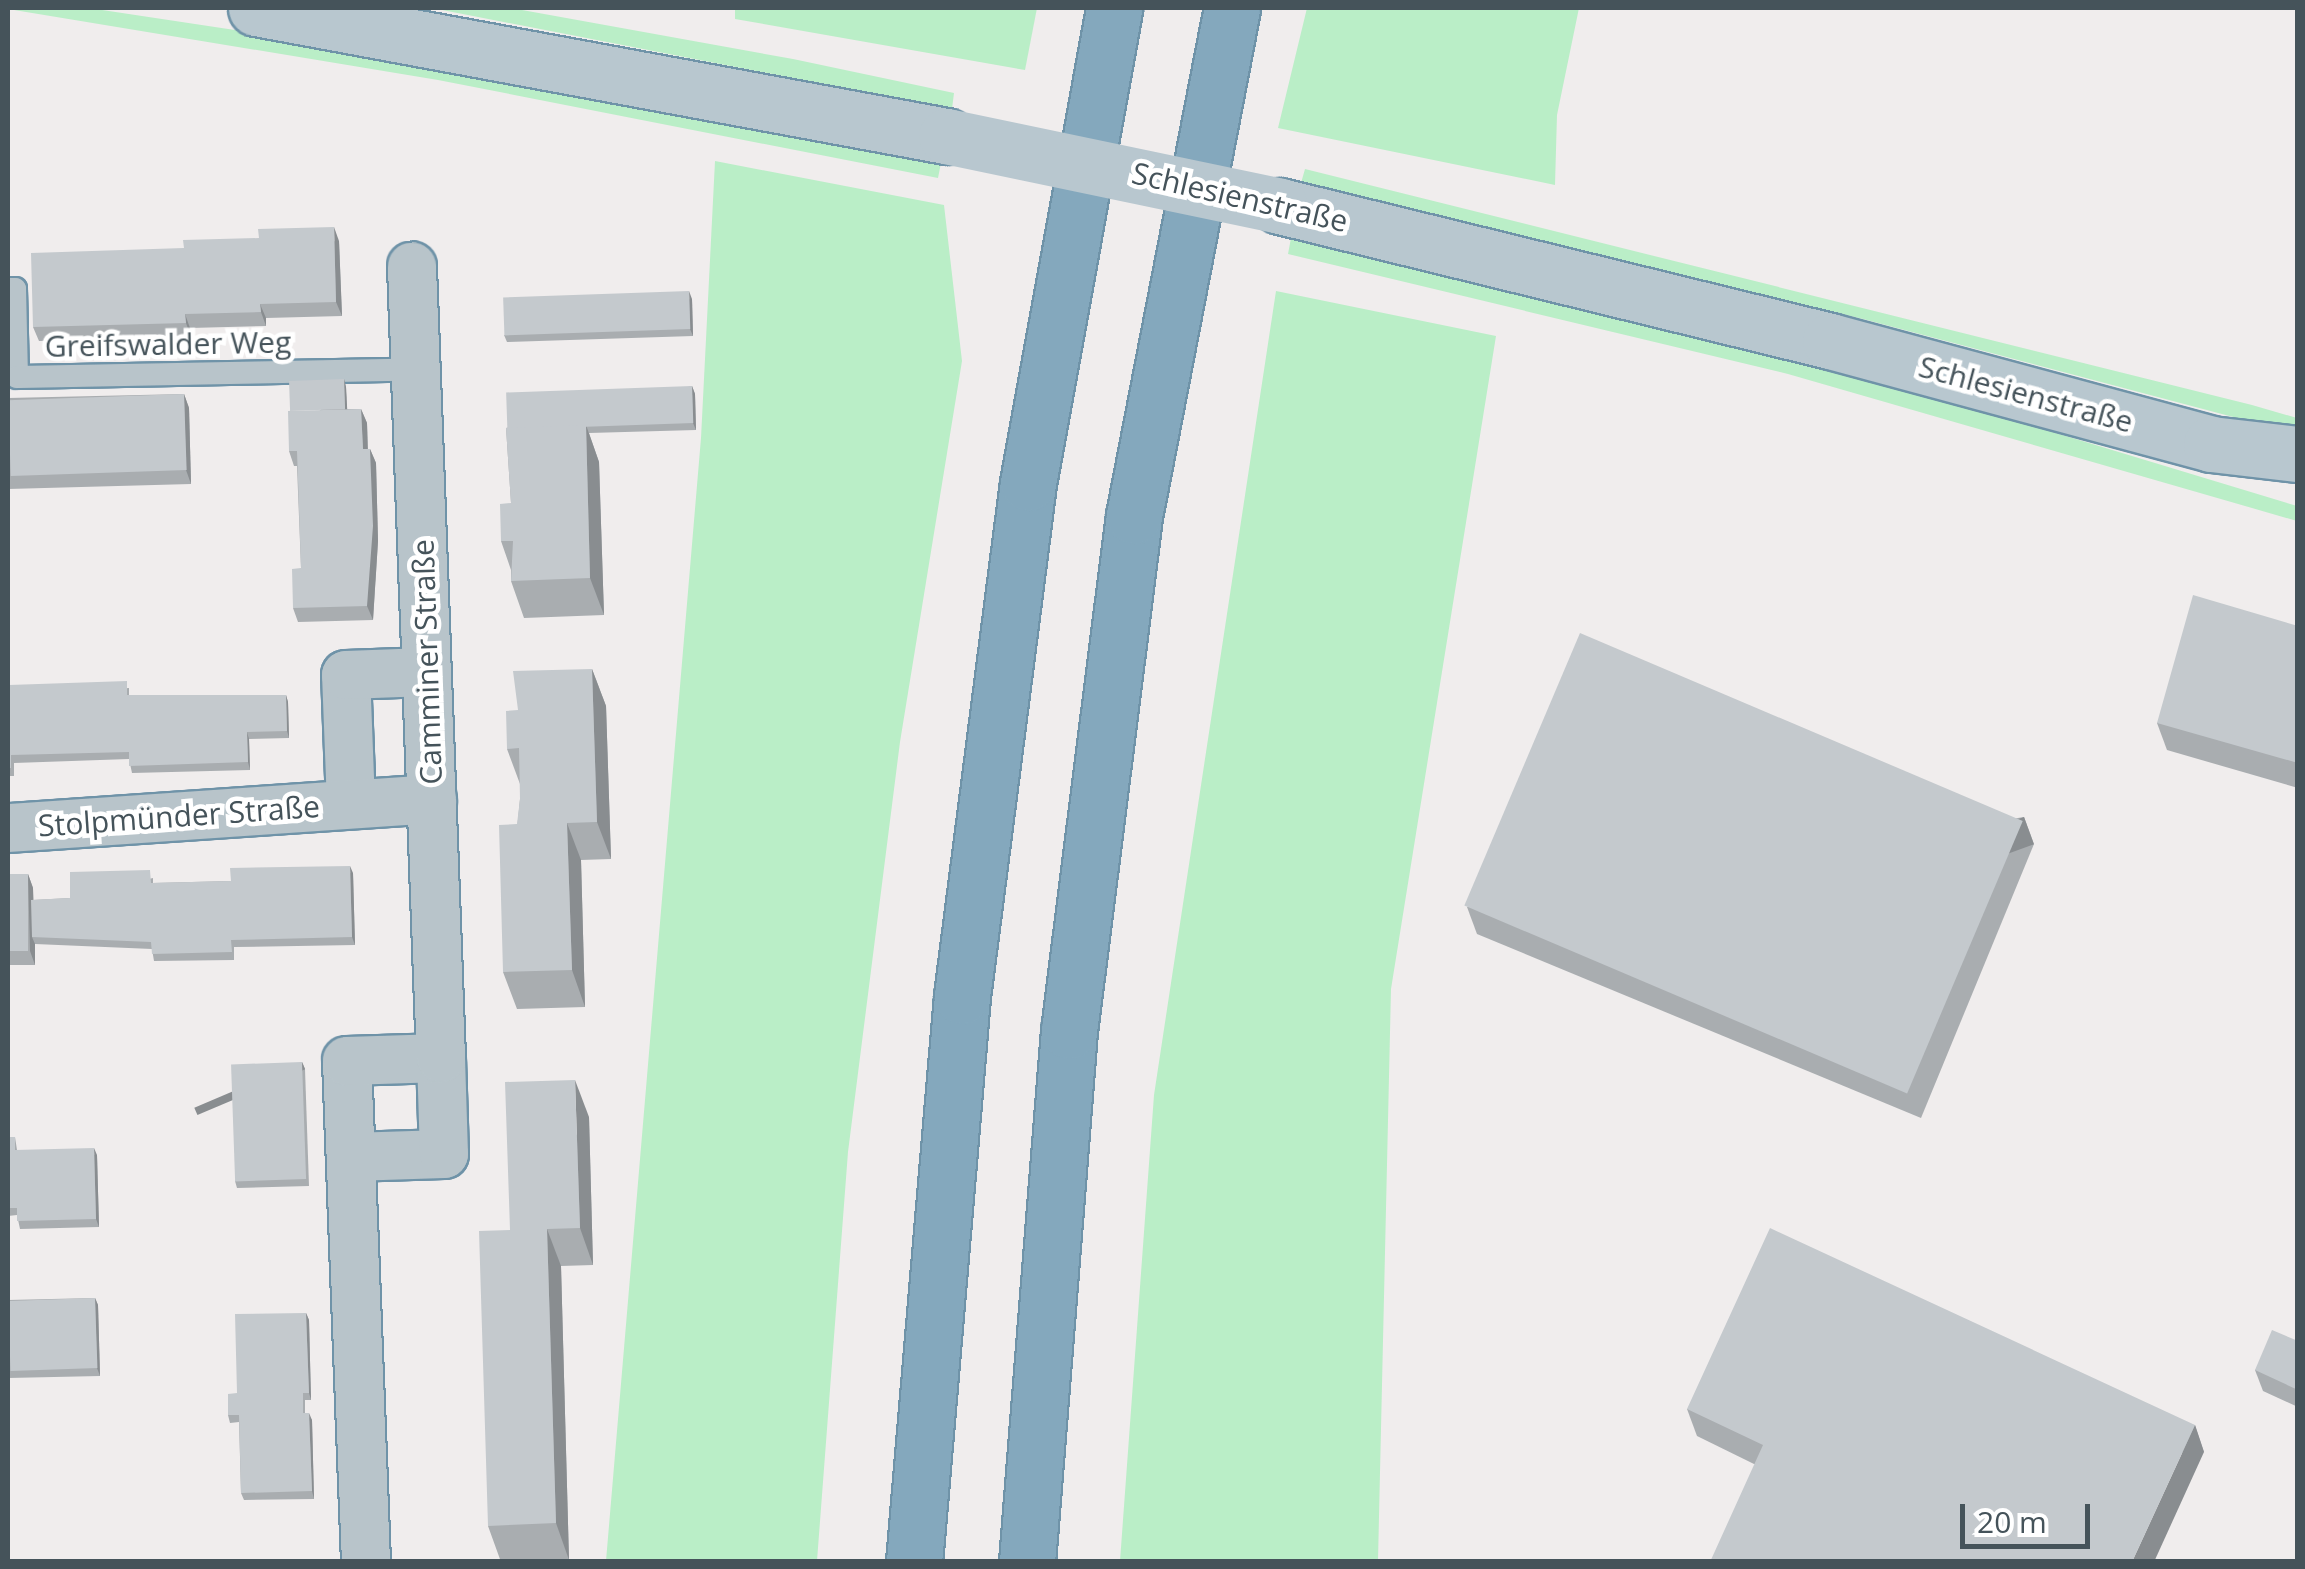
<!DOCTYPE html>
<meta charset="utf-8">
<style>
body{margin:0}
#map{position:relative;width:2305px;height:1569px;overflow:hidden;background:#f0eded;font-family:"Open Sans",sans-serif}
div>[style]{position:absolute}
.green>*{inset:0;background:#baeec7}
.roads{filter:drop-shadow(2px 0 #6f93a8) drop-shadow(-2px 0 #6f93a8) drop-shadow(0 2px #6f93a8) drop-shadow(0 -2px #6f93a8)}
.lane>*{height:22px;margin:-11px;padding:0 11px;transform-origin:11px;border-radius:11px;background:#b8c4ca}
.street>*{height:48px;margin:-24px;padding:0 24px;transform-origin:24px;border-radius:24px;background:#b8c4ca}
.secondary>*{height:55px;margin:-27.5px;padding:0 27.5px;transform-origin:27.5px;border-radius:27.5px;background:#b8c7cf}
.highway>*{height:55px;margin:-27.5px;padding:0 27.5px;transform-origin:27.5px;border-radius:27.5px;background:#84a8bd}
.secondary-bridge>*{height:55px;margin:-27.5px;padding:0 27.5px;transform-origin:27.5px;border-radius:27.5px;background:#b8c7cf}
.wall>*{inset:0;background:#a9adb0}
.shaded-wall>*{inset:0;background:#898d90;transform-origin:0 0}
.building>*{inset:0;background:#c4c9cd;transform-origin:0 0}
span{translate:-50% -50%;white-space:nowrap;text-align:center;line-height:1.15;-webkit-text-stroke:9px #fff;paint-order:stroke}
.street-label{font-size:30px;color:#45535a}
.frame{position:absolute;inset:0;border:10px solid #45535a;pointer-events:none}
.scale{position:absolute;left:1960px;top:1504px;width:130px;height:45px;box-sizing:border-box;border:5px solid #45535a;border-top:0;padding-left:12px;font-size:30px;line-height:35px;white-space:nowrap;color:#45535a;-webkit-text-stroke:8px #fff;paint-order:stroke}
</style>
<div id="map">
<div class="green">
<i style="clip-path:polygon(89px 8px,248px 32px,941px 163px,938px 178px,438px 80px,8px 9px)"></i>
<i style="clip-path:polygon(432px 8px,511px 8px,793px 59px,954px 93px,952px 109px)"></i>
<i style="clip-path:polygon(735px 8px,1037px 8px,1025px 70px,735px 19px)"></i>
<i style="clip-path:polygon(1307px 8px,1579px 8px,1557px 115px,1555px 185px,1278px 128px)"></i>
<i style="clip-path:polygon(715px 161px,944px 205px,962px 361px,900px 742px,848px 1152px,817px 1561px,606px 1561px,701px 438px)"></i>
<i style="clip-path:polygon(1305px 169px,2252px 405px,2297px 418px,2297px 434px,1863px 319px,1301px 183px)"></i>
<i style="clip-path:polygon(1291px 238px,1940px 398px,2297px 506px,2297px 521px,1788px 374px,1288px 254px)"></i>
<i style="clip-path:polygon(1276px 291px,1496px 336px,1391px 989px,1378px 1561px,1120px 1561px,1154px 1095px)"></i>
</div>
<div class="roads">
<div class="lane">
<i style="left:8px;top:289px;width:7px"></i>
<i style="left:15px;top:289px;width:88px;rotate:88.7deg"></i>
<i style="left:17px;top:377px;width:399px;rotate:-1.1deg"></i>
</div>
<div class="street">
<i style="left:351px;top:804px;width:129px;rotate:-92.2deg"></i>
<i style="left:346px;top:675px;width:81px;rotate:-2.1deg"></i>
<i style="left:8px;top:828px;width:425px;rotate:-3.9deg"></i>
<i style="left:351px;top:1157px;width:93px;rotate:-1.8deg"></i>
<i style="left:444px;top:1154px;width:96px;rotate:-91.8deg"></i>
<i style="left:366px;top:1562px;width:501px;rotate:-92.17deg"></i>
<i style="left:347px;top:1061px;width:94px;rotate:-1.8deg"></i>
<i style="left:441px;top:1058px;width:792px;rotate:-92.1deg"></i>
</div>
<div class="secondary">
<i style="left:256px;top:8px;width:702px;rotate:10.51deg"></i>
<i style="left:1280px;top:206px;width:566px;rotate:13.79deg"></i>
<i style="left:1830px;top:341px;width:395px;rotate:15.1deg"></i>
<i style="left:2211px;top:444px;width:88px;rotate:6.6deg"></i>
</div>
<div class="highway">
<i style="left:914px;top:1562px;width:568px;rotate:-85.15deg"></i>
<i style="left:962px;top:996px;width:517px;rotate:-82.67deg"></i>
<i style="left:1028px;top:483px;width:483px;rotate:-79.7deg"></i>
<i style="left:1027px;top:1562px;width:533px;rotate:-85.48deg"></i>
<i style="left:1069px;top:1031px;width:519px;rotate:-82.81deg"></i>
<i style="left:1134px;top:516px;width:517px;rotate:-79.08deg"></i>
</div>
</div>
<div class="secondary-bridge">
<i style="left:946px;top:136px;width:341px;rotate:11.8deg"></i>
</div>
<div class="wall">
<i style="clip-path:polygon(339px 241px,342px 316px,266px 318px,266px 326px,190px 328px,191px 337px,39px 341px,33px 327px,184px 248px)"></i>
<i style="clip-path:polygon(692px 299px,693px 336px,507px 342px,504px 335px)"></i>
<i style="clip-path:polygon(344px 379px,346px 387px,347px 409px,361px 409px,367px 423px,368px 449px,370px 449px,376px 463px,378px 541px,373px 620px,298px 622px,293px 608px,301px 568px,297px 466px,294px 466px,289px 451px)"></i>
<i style="clip-path:polygon(692px 386px,695px 394px,696px 430px,589px 433px,599px 462px,604px 615px,524px 618px,511px 581px,511px 570px,501px 541px,511px 503px,506px 428px)"></i>
<i style="clip-path:polygon(184px 394px,189px 408px,191px 484px,8px 489px,8px 398px)"></i>
<i style="clip-path:polygon(2298px 626px,2298px 788px,2167px 750px,2157px 723px)"></i>
<i style="clip-path:polygon(592px 669px,606px 706px,611px 859px,581px 860px,585px 1007px,517px 1009px,503px 972px,520px 799px,520px 784px,507px 749px,518px 710px)"></i>
<i style="clip-path:polygon(129px 688px,129px 695px,286px 695px,288px 702px,289px 738px,249px 739px,250px 770px,132px 773px,129px 759px,14px 763px,14px 776px,8px 776px,8px 696px)"></i>
<i style="clip-path:polygon(2024px 817px,2034px 844px,1921px 1118px,1477px 934px,1467px 907px)"></i>
<i style="clip-path:polygon(353px 873px,355px 945px,234px 947px,234px 960px,154px 961px,152px 949px,35px 944px,35px 965px,8px 965px,8px 874px,28px 874px,33px 888px,33px 900px,70px 898px,153px 878px,153px 883px,231px 881px)"></i>
<i style="clip-path:polygon(302px 1062px,305px 1069px,309px 1186px,237px 1188px,235px 1181px)"></i>
<i style="clip-path:polygon(589px 1117px,593px 1265px,561px 1266px,569px 1560px,501px 1562px,488px 1526px,510px 1230px)"></i>
<i style="clip-path:polygon(8px 1137px,15px 1137px,17px 1150px,97px 1155px,99px 1227px,20px 1229px,17px 1215px,8px 1216px)"></i>
<i style="clip-path:polygon(95px 1298px,98px 1305px,100px 1376px,8px 1378px,8px 1300px)"></i>
<i style="clip-path:polygon(306px 1313px,309px 1320px,311px 1400px,305px 1400px,305px 1413px,312px 1420px,314px 1499px,244px 1500px,241px 1493px,239px 1422px,230px 1423px,228px 1415px,237px 1393px)"></i>
<i style="clip-path:polygon(2298px 1341px,2298px 1407px,2263px 1391px,2255px 1370px)"></i>
<i style="clip-path:polygon(1687px 1409px,2195px 1425px,2204px 1452px,1754px 1464px,1697px 1436px)"></i>
</div>
<div class="shaded-wall">
<i style="clip-path:polygon(334px 227px,339px 241px,342px 316px,336px 302px)"></i>
<i style="clip-path:polygon(689px 291px,692px 299px,693px 336px,690px 329px)"></i>
<i style="clip-path:polygon(260px 304px,266px 318px,266px 326px,261px 312px)"></i>
<i style="clip-path:polygon(185px 314px,190px 328px,191px 337px,186px 323px)"></i>
<i style="clip-path:polygon(344px 379px,346px 387px,348px 424px,345px 416px)"></i>
<i style="clip-path:polygon(692px 386px,695px 394px,696px 430px,693px 423px)"></i>
<i style="clip-path:polygon(184px 394px,189px 408px,191px 484px,186px 470px)"></i>
<i style="clip-path:polygon(361px 409px,367px 423px,368px 463px,363px 449px)"></i>
<i style="clip-path:polygon(586px 425px,599px 462px,604px 615px,590px 578px)"></i>
<i style="clip-path:polygon(370px 449px,376px 463px,378px 541px,373px 620px,367px 606px)"></i>
<i style="clip-path:polygon(592px 669px,606px 706px,611px 859px,597px 822px)"></i>
<i style="clip-path:polygon(286px 695px,288px 702px,289px 738px,287px 731px)"></i>
<i style="clip-path:polygon(247px 732px,249px 739px,250px 770px,248px 762px)"></i>
<i style="left:2024px;top:817px;width:29px;height:296px;rotate:70deg"></i>
<i style="clip-path:polygon(567px 823px,581px 860px,585px 1007px,572px 970px)"></i>
<i style="clip-path:polygon(350px 866px,353px 873px,355px 945px,352px 937px)"></i>
<i style="clip-path:polygon(28px 874px,33px 888px,35px 937px,32px 937px,35px 944px,35px 965px,30px 951px)"></i>
<i style="left:302px;top:1062px;width:8px;height:117px;rotate:67deg"></i>
<i style="clip-path:polygon(575px 1080px,589px 1117px,593px 1265px,580px 1228px)"></i>
<i style="clip-path:polygon(94px 1148px,97px 1155px,99px 1227px,96px 1219px)"></i>
<i style="clip-path:polygon(547px 1229px,561px 1266px,569px 1560px,556px 1523px)"></i>
<i style="clip-path:polygon(95px 1298px,98px 1305px,100px 1376px,97px 1368px)"></i>
<i style="clip-path:polygon(306px 1313px,309px 1320px,311px 1400px,309px 1393px)"></i>
<i style="clip-path:polygon(309px 1413px,312px 1420px,314px 1499px,312px 1491px)"></i>
<i style="clip-path:polygon(2195px 1425px,2204px 1452px,2154px 1562px,2132px 1562px)"></i>
</div>
<div class="building">
<i style="clip-path:polygon(334px 227px,336px 302px,260px 304px,261px 312px,185px 314px,186px 323px,33px 327px,31px 253px,184px 248px,183px 240px,259px 238px,258px 229px)"></i>
<i style="left:689px;top:291px;width:38px;height:186px;rotate:88deg"></i>
<i style="left:344px;top:379px;width:30px;height:55px;rotate:88deg"></i>
<i style="left:692px;top:386px;width:37px;height:186px;rotate:88deg"></i>
<i style="left:184px;top:394px;width:76px;height:176px;rotate:88deg"></i>
<i style="clip-path:polygon(361px 409px,363px 449px,370px 449px,373px 526px,367px 606px,293px 608px,292px 569px,301px 568px,297px 451px,289px 451px,288px 411px)"></i>
<i style="clip-path:polygon(586px 425px,590px 578px,511px 581px,513px 541px,501px 541px,500px 504px,511px 503px,506px 428px)"></i>
<i style="clip-path:polygon(2193px 595px,2298px 626px,2298px 763px,2157px 723px)"></i>
<i style="left:1580px;top:633px;width:481px;height:296px;rotate:23deg"></i>
<i style="clip-path:polygon(592px 669px,597px 822px,567px 823px,572px 970px,503px 972px,499px 825px,517px 824px,520px 799px,519px 748px,507px 749px,506px 711px,518px 710px,513px 671px)"></i>
<i style="clip-path:polygon(127px 681px,127px 695px,286px 695px,287px 731px,247px 732px,248px 762px,129px 766px,129px 752px,11px 755px,11px 768px,8px 768px,9px 685px)"></i>
<i style="clip-path:polygon(350px 866px,352px 937px,231px 940px,232px 952px,152px 954px,151px 942px,32px 937px,31px 900px,70px 898px,70px 872px,150px 870px,151px 883px,231px 881px,230px 868px)"></i>
<i style="left:8px;top:874px;width:20px;height:77px"></i>
<i style="left:302px;top:1062px;width:117px;height:71px;rotate:88deg"></i>
<i style="clip-path:polygon(575px 1080px,580px 1228px,547px 1229px,556px 1523px,488px 1526px,479px 1231px,510px 1230px,505px 1082px)"></i>
<i style="clip-path:polygon(8px 1137px,15px 1137px,15px 1150px,94px 1148px,96px 1219px,17px 1221px,17px 1208px,8px 1208px)"></i>
<i style="clip-path:polygon(1770px 1228px,2195px 1425px,2132px 1562px,1710px 1562px,1763px 1445px,1687px 1409px)"></i>
<i style="left:95px;top:1298px;width:70px;height:87px;rotate:88deg"></i>
<i style="clip-path:polygon(306px 1313px,309px 1393px,303px 1393px,303px 1413px,309px 1413px,312px 1491px,241px 1493px,239px 1415px,228px 1415px,228px 1394px,237px 1393px,235px 1314px)"></i>
<i style="clip-path:polygon(2272px 1330px,2298px 1341px,2298px 1390px,2255px 1370px)"></i>
</div>
<div class="street-label">
<span style="left:1240px;top:197px;rotate:13deg">Schlesienstraße</span>
<span style="left:168px;top:344px;rotate:-1deg">Greifswalder Weg</span>
<span style="left:2026px;top:394px;rotate:15deg">Schlesienstraße</span>
<span style="left:427px;top:662px;rotate:-92deg">Camminer Straße</span>
<span style="left:179px;top:816px;rotate:-4deg">Stolpmünder Straße</span>
</div>
<div class="frame"></div>
<div class="scale">20 m</div>
</div>
